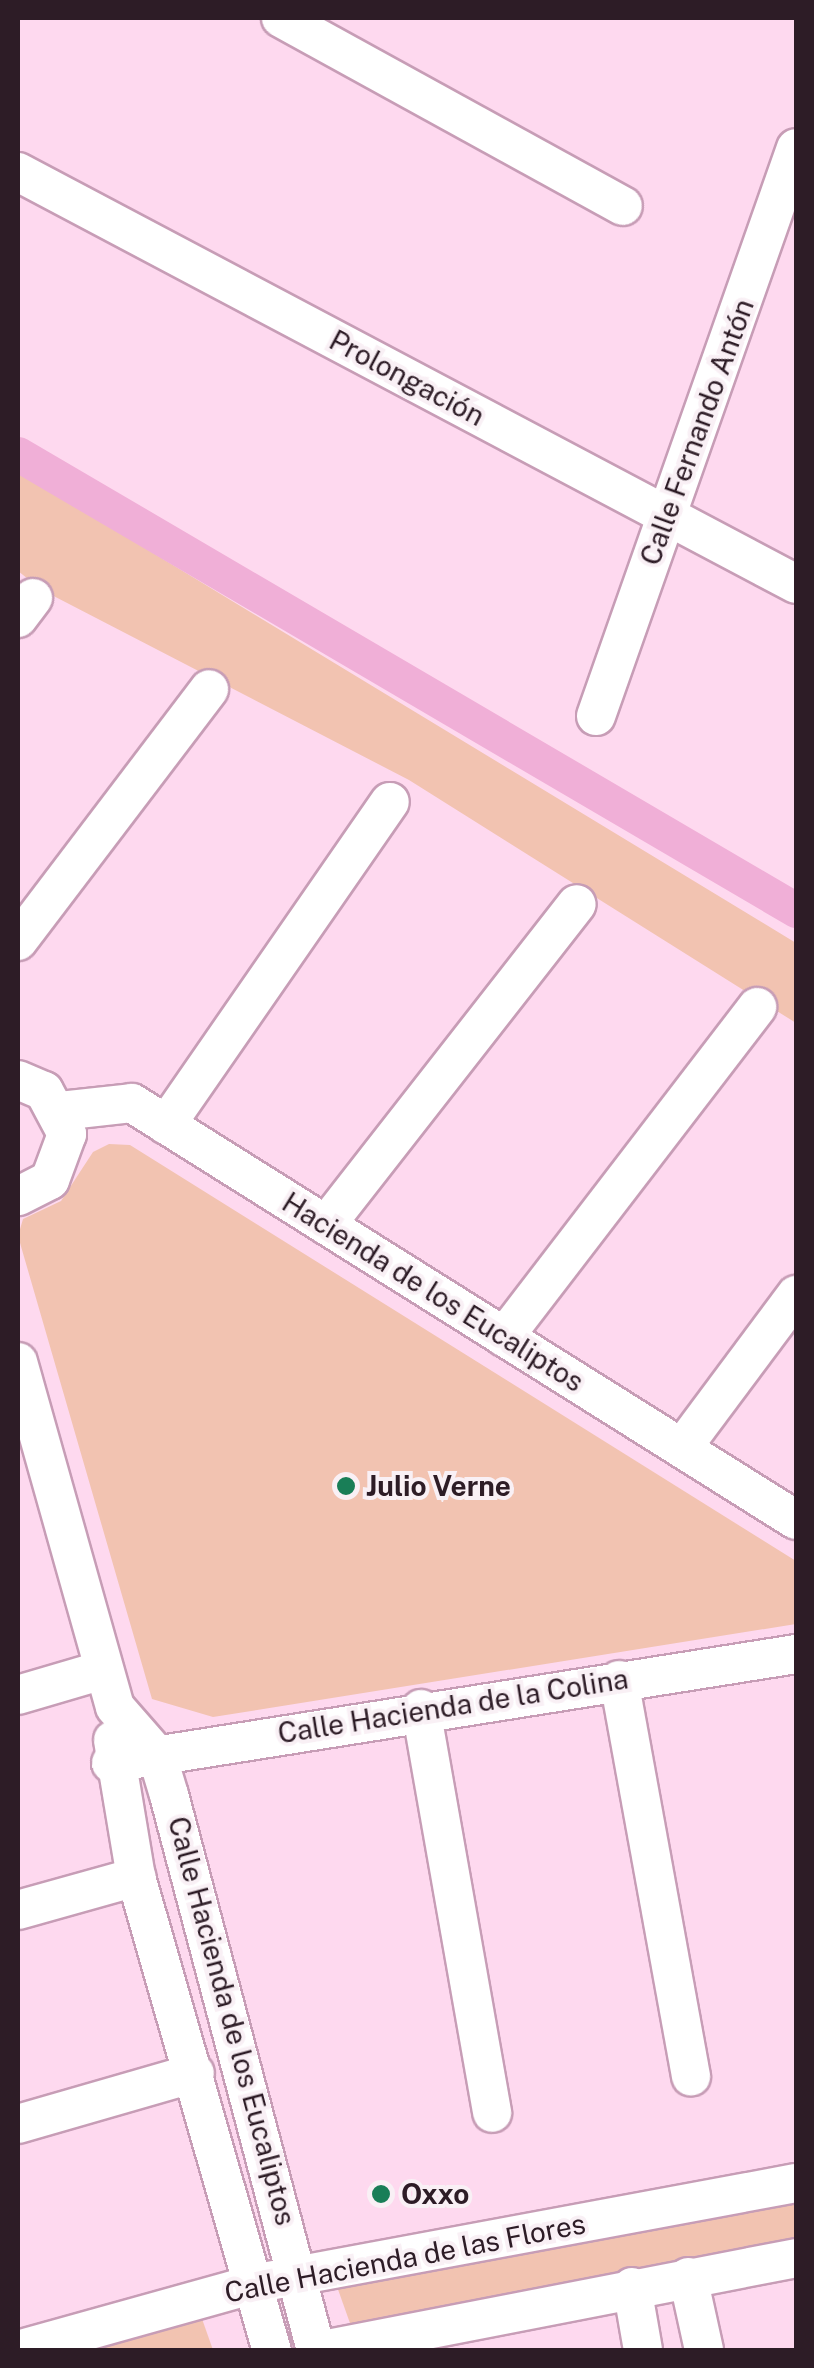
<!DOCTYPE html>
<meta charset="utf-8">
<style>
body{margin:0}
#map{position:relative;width:814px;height:2368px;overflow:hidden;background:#fed9ef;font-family:"Public Sans",sans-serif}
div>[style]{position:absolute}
.green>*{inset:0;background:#f2c3b1}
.canal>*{height:35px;margin:-17.5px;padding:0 17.5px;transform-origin:17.5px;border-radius:17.5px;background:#f0afd7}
.roads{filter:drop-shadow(2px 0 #c79db6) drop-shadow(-2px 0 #c79db6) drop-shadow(0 2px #c79db6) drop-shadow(0 -2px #c79db6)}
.street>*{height:38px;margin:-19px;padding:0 19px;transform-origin:19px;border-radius:19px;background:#fff}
.dots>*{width:28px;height:28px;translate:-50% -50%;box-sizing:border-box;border:5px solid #f9f0f5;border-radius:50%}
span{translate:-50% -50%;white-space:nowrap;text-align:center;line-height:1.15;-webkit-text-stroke:8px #f9f0f5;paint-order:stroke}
.street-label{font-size:28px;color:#2d1c26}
.poi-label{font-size:28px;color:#2d1c26;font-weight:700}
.left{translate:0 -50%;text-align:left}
.frame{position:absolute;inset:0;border:20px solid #2d1c26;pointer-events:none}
</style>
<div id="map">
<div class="green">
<i style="clip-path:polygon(18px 471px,796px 943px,796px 1023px,409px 780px,42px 590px,18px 571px)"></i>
<i style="clip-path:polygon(109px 1144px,130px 1145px,796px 1561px,796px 1624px,213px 1717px,152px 1699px,18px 1236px,23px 1219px,61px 1201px,93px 1152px)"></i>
<i style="clip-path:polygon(796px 2202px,796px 2243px,351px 2326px,335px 2281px)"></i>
<i style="clip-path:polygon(201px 2316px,213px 2350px,77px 2350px)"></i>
</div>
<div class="canal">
<i style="left:18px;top:454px;width:902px;rotate:30.38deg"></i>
</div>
<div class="roads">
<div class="street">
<i style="left:281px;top:18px;width:390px;rotate:28.8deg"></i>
<i style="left:18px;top:172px;width:880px;rotate:27.9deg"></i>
<i style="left:18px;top:618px;width:25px;rotate:-53deg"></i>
<i style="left:596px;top:716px;width:602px;rotate:-70.6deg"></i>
<i style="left:18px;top:941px;width:316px;rotate:-52.8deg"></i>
<i style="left:18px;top:1080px;width:28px;rotate:23deg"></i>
<i style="left:44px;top:1091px;width:49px;rotate:61.9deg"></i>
<i style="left:67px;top:1134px;width:49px;rotate:110.3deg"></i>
<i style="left:50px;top:1180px;width:36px;rotate:153deg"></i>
<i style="left:60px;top:1111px;width:72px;rotate:-6.3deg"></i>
<i style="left:132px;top:1103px;width:784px;rotate:32.13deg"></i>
<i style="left:166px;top:1125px;width:393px;rotate:-55.3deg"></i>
<i style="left:326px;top:1225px;width:407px;rotate:-52deg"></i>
<i style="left:504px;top:1337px;width:416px;rotate:-52.5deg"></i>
<i style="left:18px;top:1362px;width:358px;rotate:74.3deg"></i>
<i style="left:115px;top:1707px;width:64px;rotate:48.8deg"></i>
<i style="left:157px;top:1755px;width:42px;rotate:73.3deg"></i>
<i style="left:169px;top:1795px;width:574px;rotate:75.17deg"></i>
<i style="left:682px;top:1448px;width:191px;rotate:-53.3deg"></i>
<i style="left:619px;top:1680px;width:403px;rotate:79.7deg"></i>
<i style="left:18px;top:1695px;width:89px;rotate:-16.4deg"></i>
<i style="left:421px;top:1709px;width:410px;rotate:80deg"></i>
<i style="left:113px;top:1740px;width:139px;rotate:80.5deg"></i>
<i style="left:136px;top:1877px;width:492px;rotate:74deg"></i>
<i style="left:111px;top:1763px;width:694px;rotate:-9.04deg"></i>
<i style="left:18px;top:1910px;width:123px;rotate:-15.6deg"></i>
<i style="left:18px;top:2124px;width:184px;rotate:-16.1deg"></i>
<i style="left:688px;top:2277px;width:75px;rotate:77.6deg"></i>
<i style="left:632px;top:2287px;width:64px;rotate:80.1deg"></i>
<i style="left:18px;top:2350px;width:249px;rotate:-15.6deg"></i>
<i style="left:258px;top:2283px;width:547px;rotate:-10.53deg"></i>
<i style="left:323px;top:2350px;width:482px;rotate:-11deg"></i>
</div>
</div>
<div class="dots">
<i style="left:346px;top:1486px;background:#197e57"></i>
<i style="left:381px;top:2194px;background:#197e57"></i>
</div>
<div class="street-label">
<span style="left:407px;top:378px;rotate:28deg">Prolongación</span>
<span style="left:697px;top:432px;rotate:-70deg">Calle Fernando Antón</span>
<span style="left:433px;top:1292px;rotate:32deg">Hacienda de los Eucaliptos</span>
<span style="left:453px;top:1706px;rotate:-9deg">Calle Hacienda de la Colina</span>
<span style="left:232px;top:2021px;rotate:75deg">Calle Hacienda de los Eucaliptos</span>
<span style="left:405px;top:2258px;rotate:-11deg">Calle Hacienda de las Flores</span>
</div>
<div class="poi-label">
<span class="left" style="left:366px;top:1486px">Julio Verne</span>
<span class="left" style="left:401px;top:2194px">Oxxo</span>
</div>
<div class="frame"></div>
</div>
